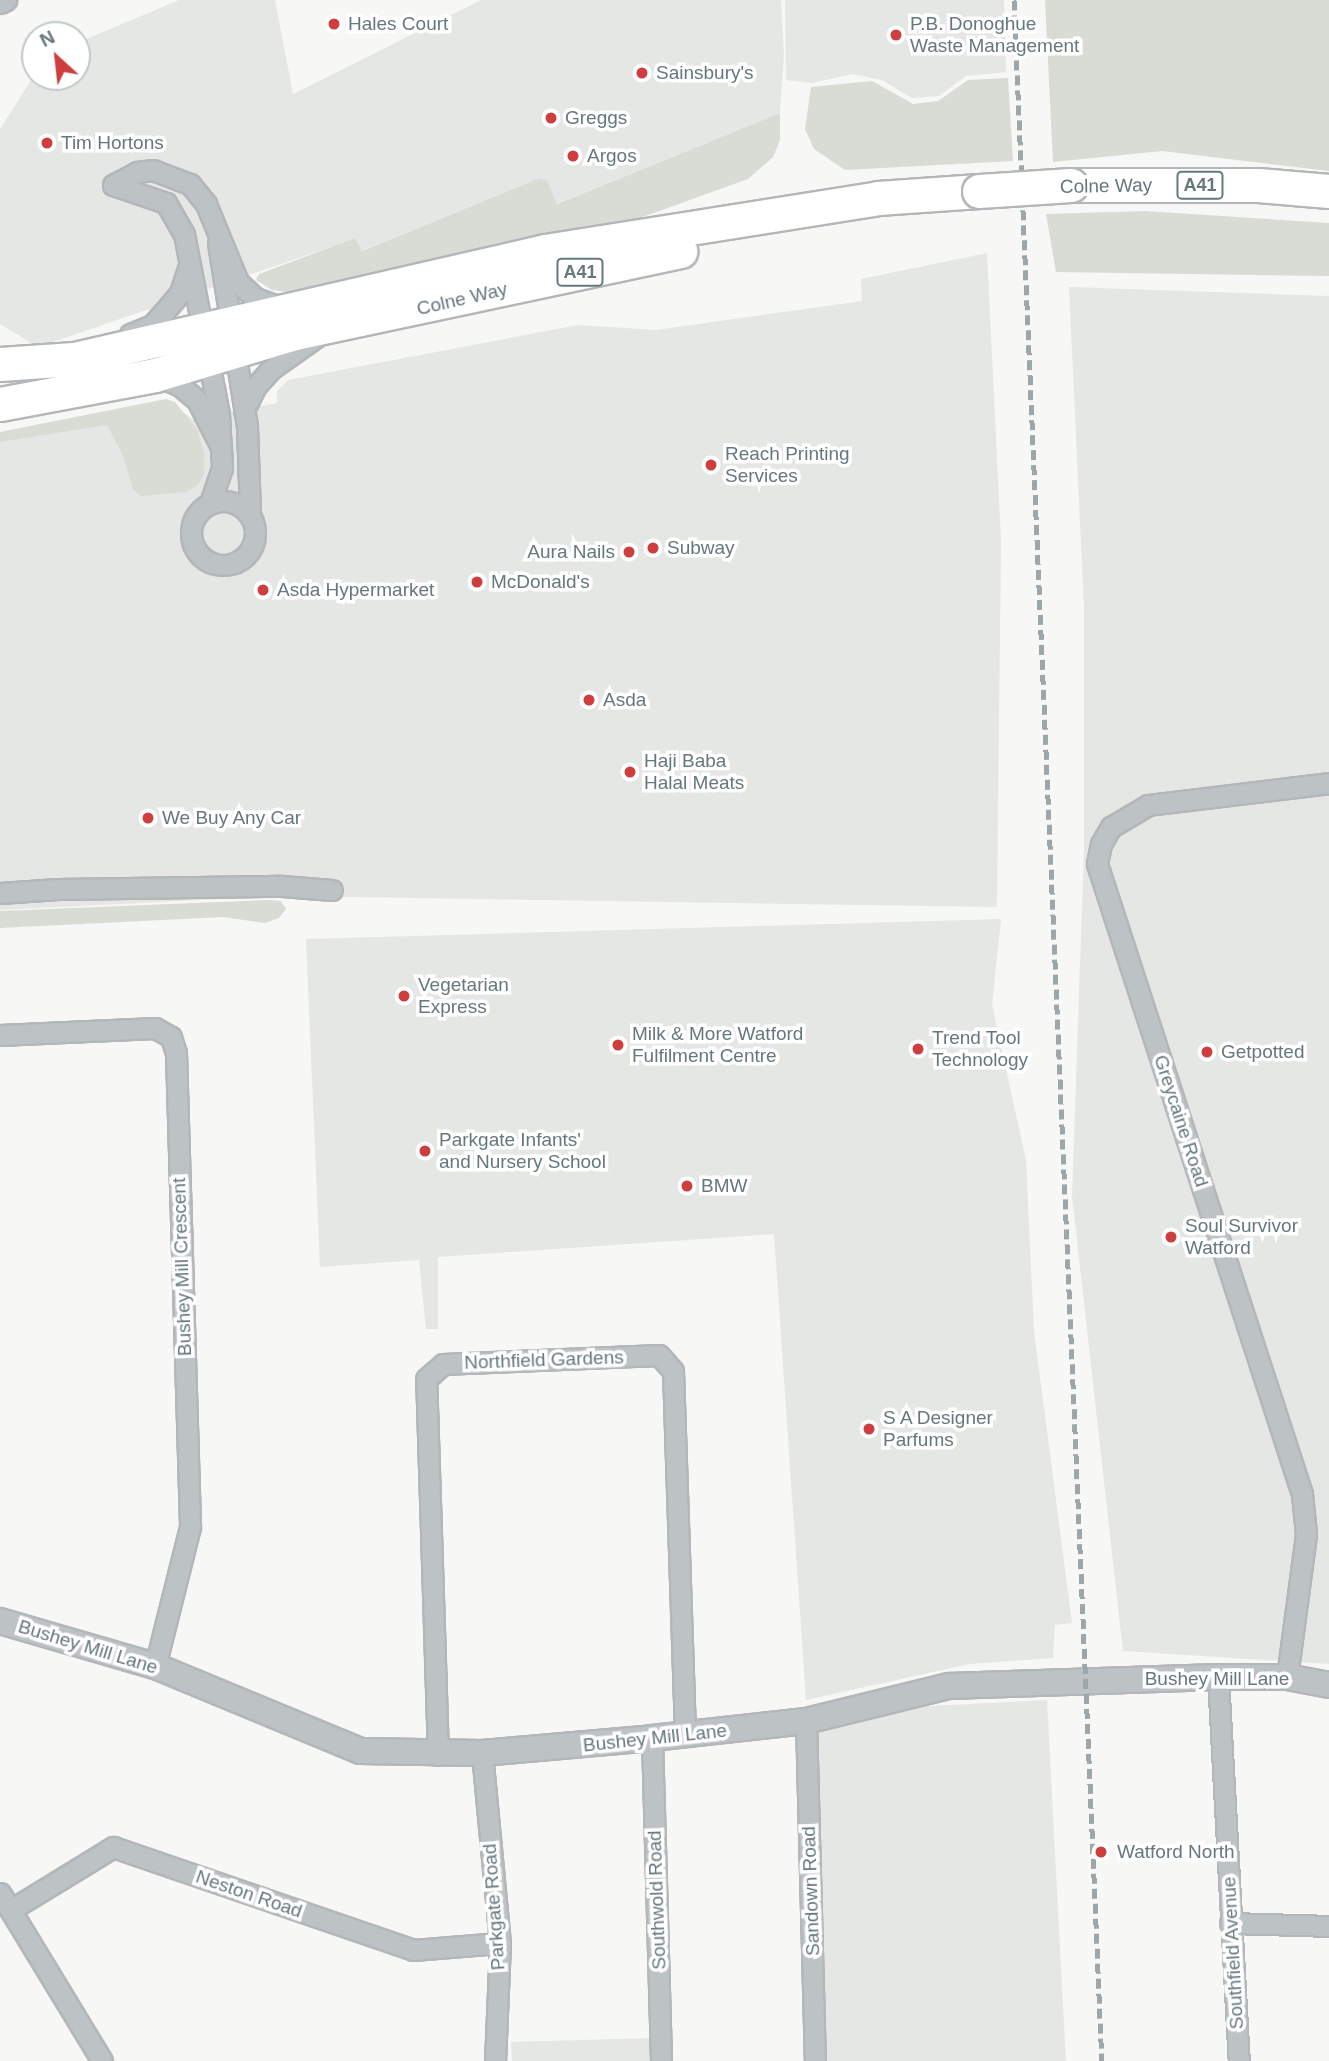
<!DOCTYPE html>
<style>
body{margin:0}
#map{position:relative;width:1329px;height:2061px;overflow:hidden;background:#f7f7f5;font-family:Arial,sans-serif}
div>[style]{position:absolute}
.built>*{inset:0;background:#e5e7e5;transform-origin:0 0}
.green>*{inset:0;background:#d9dcd5}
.roads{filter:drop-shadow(2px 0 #b3b7b9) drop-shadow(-2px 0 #b3b7b9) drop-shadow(0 2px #b3b7b9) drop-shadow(0 -2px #b3b7b9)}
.minor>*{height:19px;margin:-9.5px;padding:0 9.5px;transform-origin:9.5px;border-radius:9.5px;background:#bdc2c4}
.minor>.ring{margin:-9.5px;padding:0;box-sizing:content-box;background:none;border:19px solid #bdc2c4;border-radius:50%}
.tertiary>*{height:24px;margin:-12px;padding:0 12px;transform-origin:12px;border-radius:12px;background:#bdc2c4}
.trunk>*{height:33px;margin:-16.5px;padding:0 16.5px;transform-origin:16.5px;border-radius:16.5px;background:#fff}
.rail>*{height:5px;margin-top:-2.5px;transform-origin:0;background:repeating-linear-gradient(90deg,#9da6a8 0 10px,transparent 0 15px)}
.bridges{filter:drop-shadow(2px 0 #b3b7b9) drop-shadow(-2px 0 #b3b7b9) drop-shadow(0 2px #b3b7b9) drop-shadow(0 -2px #b3b7b9)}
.trunk-bridge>*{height:33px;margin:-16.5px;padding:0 16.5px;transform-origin:16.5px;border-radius:16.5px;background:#fff}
.dots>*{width:19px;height:19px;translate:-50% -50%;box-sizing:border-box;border:4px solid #fff;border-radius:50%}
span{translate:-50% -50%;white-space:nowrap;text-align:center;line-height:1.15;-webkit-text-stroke:7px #fff;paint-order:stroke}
.shield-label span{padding:2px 5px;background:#fff;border:2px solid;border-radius:5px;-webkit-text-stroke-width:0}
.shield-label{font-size:18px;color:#66787c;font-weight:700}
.poi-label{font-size:19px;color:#66787c}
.left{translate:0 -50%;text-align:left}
.right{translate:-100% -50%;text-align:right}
.street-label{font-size:19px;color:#66787c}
.north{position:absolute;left:21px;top:21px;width:70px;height:70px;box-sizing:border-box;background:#fff;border:2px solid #c2c9cb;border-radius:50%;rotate:333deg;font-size:19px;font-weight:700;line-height:28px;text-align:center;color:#66787c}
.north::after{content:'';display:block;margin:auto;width:24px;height:32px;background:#ce3e3e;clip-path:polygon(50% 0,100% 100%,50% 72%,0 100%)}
</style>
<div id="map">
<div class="built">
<i style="clip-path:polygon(179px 0,275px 0,293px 94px,481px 0,781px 0,784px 55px,780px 113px,556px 204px,547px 180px,540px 178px,361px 251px,354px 239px,38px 347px,0 324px,0 129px,35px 74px,77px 77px,77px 43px)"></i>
<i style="clip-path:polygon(785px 0,1004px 0,1006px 72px,966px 76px,939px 96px,912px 98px,882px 80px,852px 74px,812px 83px,786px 80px)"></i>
<i style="clip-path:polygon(987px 253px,1001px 540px,997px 907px,283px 896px,0 910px,0 442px,177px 407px,192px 419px,277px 403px,277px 391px,288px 380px,578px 325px,656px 330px,862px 301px,861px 279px)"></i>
<i style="clip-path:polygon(1069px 287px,1329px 296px,1329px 1664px,1123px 1651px,1072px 1196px,1084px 849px,1084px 607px)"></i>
<i style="clip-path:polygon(1001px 919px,992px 1005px,1026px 1160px,1034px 1331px,1072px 1623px,1055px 1625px,1053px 1658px,969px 1664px,806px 1700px,774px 1234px,438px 1257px,438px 1329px,426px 1329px,419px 1260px,320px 1267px,306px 939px)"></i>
<i style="left:1047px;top:1700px;width:362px;height:246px;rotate:87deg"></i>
<i style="clip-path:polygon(652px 2038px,653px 2061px,512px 2061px,511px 2042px)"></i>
</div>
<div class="green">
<i style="clip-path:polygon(1045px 0,1329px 0,1329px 171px,1162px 151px,1053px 162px)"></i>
<i style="clip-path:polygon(1008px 78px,1013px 161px,845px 170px,814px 149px,805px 129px,811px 87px,872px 81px,913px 104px,938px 101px,968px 80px)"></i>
<i style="clip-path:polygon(780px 113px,780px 140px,773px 157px,748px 179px,637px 219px,293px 293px,272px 290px,256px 280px,259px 274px,355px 238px,362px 251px,540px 178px,547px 180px,557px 204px)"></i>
<i style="clip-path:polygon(1145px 211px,1329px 223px,1329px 276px,1056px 272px,1046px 214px)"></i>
<i style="clip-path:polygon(166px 399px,175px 402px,197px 429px,204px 454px,204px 474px,197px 486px,185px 492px,141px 496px,133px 490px,124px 458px,107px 425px,0 442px,0 432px)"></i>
<i style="clip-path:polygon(269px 900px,281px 901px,286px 909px,279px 918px,265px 923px,223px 917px,0 928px,0 911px)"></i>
</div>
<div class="roads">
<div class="minor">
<i style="left:0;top:3px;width:7px;rotate:-27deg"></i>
<i style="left:113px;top:185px;width:56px;rotate:18.8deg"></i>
<i style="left:166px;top:203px;width:36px;rotate:60deg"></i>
<i style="left:184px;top:234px;width:183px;rotate:79deg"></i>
<i style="left:219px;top:414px;width:33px;rotate:87deg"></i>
<i style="left:113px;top:185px;width:27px;rotate:-28deg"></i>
<i style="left:137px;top:172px;width:16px;rotate:-7deg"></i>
<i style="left:153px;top:170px;width:40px;rotate:21deg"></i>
<i style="left:190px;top:184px;width:26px;rotate:51deg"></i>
<i style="left:206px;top:204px;width:84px;rotate:67.7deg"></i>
<i style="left:238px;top:282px;width:23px;rotate:43deg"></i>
<i style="left:255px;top:298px;width:30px;rotate:20deg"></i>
<i style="left:218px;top:243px;width:186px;rotate:81deg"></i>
<i style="left:247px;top:427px;width:88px;rotate:88deg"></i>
<i style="left:130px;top:334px;width:24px;rotate:-22deg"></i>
<i style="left:152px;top:325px;width:18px;rotate:-47deg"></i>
<i style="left:164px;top:312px;width:25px;rotate:-50deg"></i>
<i style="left:180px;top:293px;width:29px;rotate:-72deg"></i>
<i style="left:155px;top:375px;width:26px;rotate:23deg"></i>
<i style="left:179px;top:385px;width:23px;rotate:40deg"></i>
<i style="left:197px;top:400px;width:53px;rotate:62.9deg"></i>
<i style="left:221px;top:447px;width:21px;rotate:87deg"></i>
<i style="left:222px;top:468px;width:37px;rotate:109deg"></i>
<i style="left:244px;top:410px;width:25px;rotate:-64deg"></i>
<i style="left:255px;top:387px;width:24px;rotate:-48deg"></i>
<i style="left:271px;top:369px;width:59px;rotate:-35.3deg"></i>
<i class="ring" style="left:191px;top:501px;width:45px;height:45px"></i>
<i style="left:0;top:893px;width:58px;rotate:-3.9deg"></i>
<i style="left:58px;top:889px;width:224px;rotate:-0.8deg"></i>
<i style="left:282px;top:886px;width:50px;rotate:4.6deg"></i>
<i style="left:0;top:1035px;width:155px;rotate:-2.6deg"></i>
<i style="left:155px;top:1028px;width:18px;rotate:29deg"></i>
<i style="left:171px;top:1037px;width:17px;rotate:73deg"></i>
<i style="left:176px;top:1053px;width:474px;rotate:88.3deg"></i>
<i style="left:190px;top:1527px;width:143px;rotate:104.1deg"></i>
<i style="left:1218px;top:1677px;width:385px;rotate:86.9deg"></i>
<i style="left:1287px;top:1677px;width:144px;rotate:-82.4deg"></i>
<i style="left:1306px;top:1534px;width:40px;rotate:-95.7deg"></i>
<i style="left:1302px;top:1494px;width:663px;rotate:-108.02deg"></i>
<i style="left:1097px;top:864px;width:20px;rotate:-79deg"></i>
<i style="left:1101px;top:844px;width:20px;rotate:-60deg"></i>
<i style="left:1111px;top:827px;width:43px;rotate:-30.7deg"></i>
<i style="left:1148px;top:805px;width:182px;rotate:-6.9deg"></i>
<i style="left:806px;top:1721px;width:340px;rotate:88.5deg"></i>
<i style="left:652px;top:1738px;width:323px;rotate:88.4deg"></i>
<i style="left:482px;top:1753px;width:191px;rotate:84.6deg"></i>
<i style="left:500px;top:1943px;width:118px;rotate:92.4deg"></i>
<i style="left:438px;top:1755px;width:376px;rotate:-91.8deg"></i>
<i style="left:426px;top:1379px;width:23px;rotate:-41deg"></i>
<i style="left:443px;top:1364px;width:216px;rotate:-2.4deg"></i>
<i style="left:659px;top:1355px;width:21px;rotate:49deg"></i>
<i style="left:673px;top:1371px;width:364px;rotate:88.1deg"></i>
<i style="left:0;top:1893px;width:197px;rotate:58.7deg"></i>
<i style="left:12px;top:1909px;width:119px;rotate:-31.5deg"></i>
<i style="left:113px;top:1847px;width:317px;rotate:18.9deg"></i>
<i style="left:413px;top:1950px;width:87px;rotate:-4.6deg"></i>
<i style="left:1230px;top:1923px;width:99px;rotate:1.7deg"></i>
</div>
<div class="tertiary">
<i style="left:0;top:1621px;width:161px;rotate:16.2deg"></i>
<i style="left:155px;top:1666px;width:222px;rotate:22.5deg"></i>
<i style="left:360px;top:1751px;width:122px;rotate:0.9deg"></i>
<i style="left:482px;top:1753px;width:171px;rotate:-5deg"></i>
<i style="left:652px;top:1738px;width:155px;rotate:-6.3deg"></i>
<i style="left:806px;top:1721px;width:147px;rotate:-13.8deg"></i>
<i style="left:949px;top:1686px;width:269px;rotate:-1.9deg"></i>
<i style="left:1218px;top:1677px;width:69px"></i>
<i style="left:1287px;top:1677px;width:43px;rotate:10.8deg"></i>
</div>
<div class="trunk">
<i style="left:1071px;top:185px;width:187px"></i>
<i style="left:1258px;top:185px;width:71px;rotate:4.8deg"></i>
<i style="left:0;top:364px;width:74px;rotate:-3.9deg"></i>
<i style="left:74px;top:359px;width:483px;rotate:-12.9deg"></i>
<i style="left:545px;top:251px;width:337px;rotate:-9deg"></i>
<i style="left:878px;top:198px;width:101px;rotate:-4deg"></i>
<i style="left:0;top:404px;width:158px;rotate:-10.6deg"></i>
<i style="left:155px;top:375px;width:146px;rotate:-16.7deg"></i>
<i style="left:295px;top:333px;width:394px;rotate:-12deg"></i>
</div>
</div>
<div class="rail">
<i style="left:1014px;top:0;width:2063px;rotate:87.56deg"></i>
</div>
<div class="bridges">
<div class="trunk-bridge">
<i style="left:979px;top:191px;width:92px;rotate:-3.7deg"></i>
</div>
</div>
<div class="dots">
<i style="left:334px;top:24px;background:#ce3e3e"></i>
<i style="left:896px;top:35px;background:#ce3e3e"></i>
<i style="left:642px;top:73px;background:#ce3e3e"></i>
<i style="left:551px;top:118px;background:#ce3e3e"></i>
<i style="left:47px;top:143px;background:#ce3e3e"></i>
<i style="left:573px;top:156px;background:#ce3e3e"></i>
<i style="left:711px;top:465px;background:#ce3e3e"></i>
<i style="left:653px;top:548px;background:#ce3e3e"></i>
<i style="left:629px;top:552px;background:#ce3e3e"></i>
<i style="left:477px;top:582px;background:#ce3e3e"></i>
<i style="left:263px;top:590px;background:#ce3e3e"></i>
<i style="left:589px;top:700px;background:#ce3e3e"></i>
<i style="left:630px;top:772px;background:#ce3e3e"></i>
<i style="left:148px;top:818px;background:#ce3e3e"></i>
<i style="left:404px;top:996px;background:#ce3e3e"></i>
<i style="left:618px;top:1045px;background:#ce3e3e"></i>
<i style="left:918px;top:1049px;background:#ce3e3e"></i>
<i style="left:1207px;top:1052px;background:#ce3e3e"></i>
<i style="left:425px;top:1151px;background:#ce3e3e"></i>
<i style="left:687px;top:1186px;background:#ce3e3e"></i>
<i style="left:1171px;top:1237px;background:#ce3e3e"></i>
<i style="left:869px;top:1429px;background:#ce3e3e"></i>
<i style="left:1101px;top:1852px;background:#ce3e3e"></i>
</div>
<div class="shield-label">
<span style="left:1200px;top:185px">A41</span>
<span style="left:580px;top:272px">A41</span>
</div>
<div class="poi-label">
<span class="left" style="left:348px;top:24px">Hales Court</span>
<span class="left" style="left:910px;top:35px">P.B. Donoghue<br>Waste Management</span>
<span class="left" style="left:656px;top:73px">Sainsbury's</span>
<span class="left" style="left:565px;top:118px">Greggs</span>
<span class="left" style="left:61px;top:143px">Tim Hortons</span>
<span class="left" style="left:587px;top:156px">Argos</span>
<span class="left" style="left:725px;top:465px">Reach Printing<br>Services</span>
<span class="left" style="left:667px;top:548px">Subway</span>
<span class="right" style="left:615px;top:552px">Aura Nails</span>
<span class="left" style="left:491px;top:582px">McDonald's</span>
<span class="left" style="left:277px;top:590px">Asda Hypermarket</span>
<span class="left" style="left:603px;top:700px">Asda</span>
<span class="left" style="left:644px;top:772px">Haji Baba<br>Halal Meats</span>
<span class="left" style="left:162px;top:818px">We Buy Any Car</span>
<span class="left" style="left:418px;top:996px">Vegetarian<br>Express</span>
<span class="left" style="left:632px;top:1045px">Milk &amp; More Watford<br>Fulfilment Centre</span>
<span class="left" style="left:932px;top:1049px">Trend Tool<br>Technology</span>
<span class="left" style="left:1221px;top:1052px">Getpotted</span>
<span class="left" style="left:439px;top:1151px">Parkgate Infants'<br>and Nursery School</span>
<span class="left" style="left:701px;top:1186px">BMW</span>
<span class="left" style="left:1185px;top:1237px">Soul Survivor<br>Watford</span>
<span class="left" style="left:883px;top:1429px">S A Designer<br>Parfums</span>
<span class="left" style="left:1117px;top:1852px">Watford North</span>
</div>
<div class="street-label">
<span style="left:1106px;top:186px;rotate:-1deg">Colne Way</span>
<span style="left:462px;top:299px;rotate:-13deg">Colne Way</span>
<span style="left:1181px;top:1121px;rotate:72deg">Greycaine Road</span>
<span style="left:182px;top:1267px;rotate:-92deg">Bushey Mill Crescent</span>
<span style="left:544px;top:1360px;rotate:-2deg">Northfield Gardens</span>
<span style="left:88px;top:1647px;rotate:17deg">Bushey Mill Lane</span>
<span style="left:1217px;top:1679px">Bushey Mill Lane</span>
<span style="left:655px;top:1738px;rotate:-6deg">Bushey Mill Lane</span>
<span style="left:811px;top:1891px;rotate:-92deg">Sandown Road</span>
<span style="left:249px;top:1894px;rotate:19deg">Neston Road</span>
<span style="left:657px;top:1900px;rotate:-92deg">Southwold Road</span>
<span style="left:494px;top:1907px;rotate:-94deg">Parkgate Road</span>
<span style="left:1233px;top:1953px;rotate:-93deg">Southfield Avenue</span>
</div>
<div class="north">N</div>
</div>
